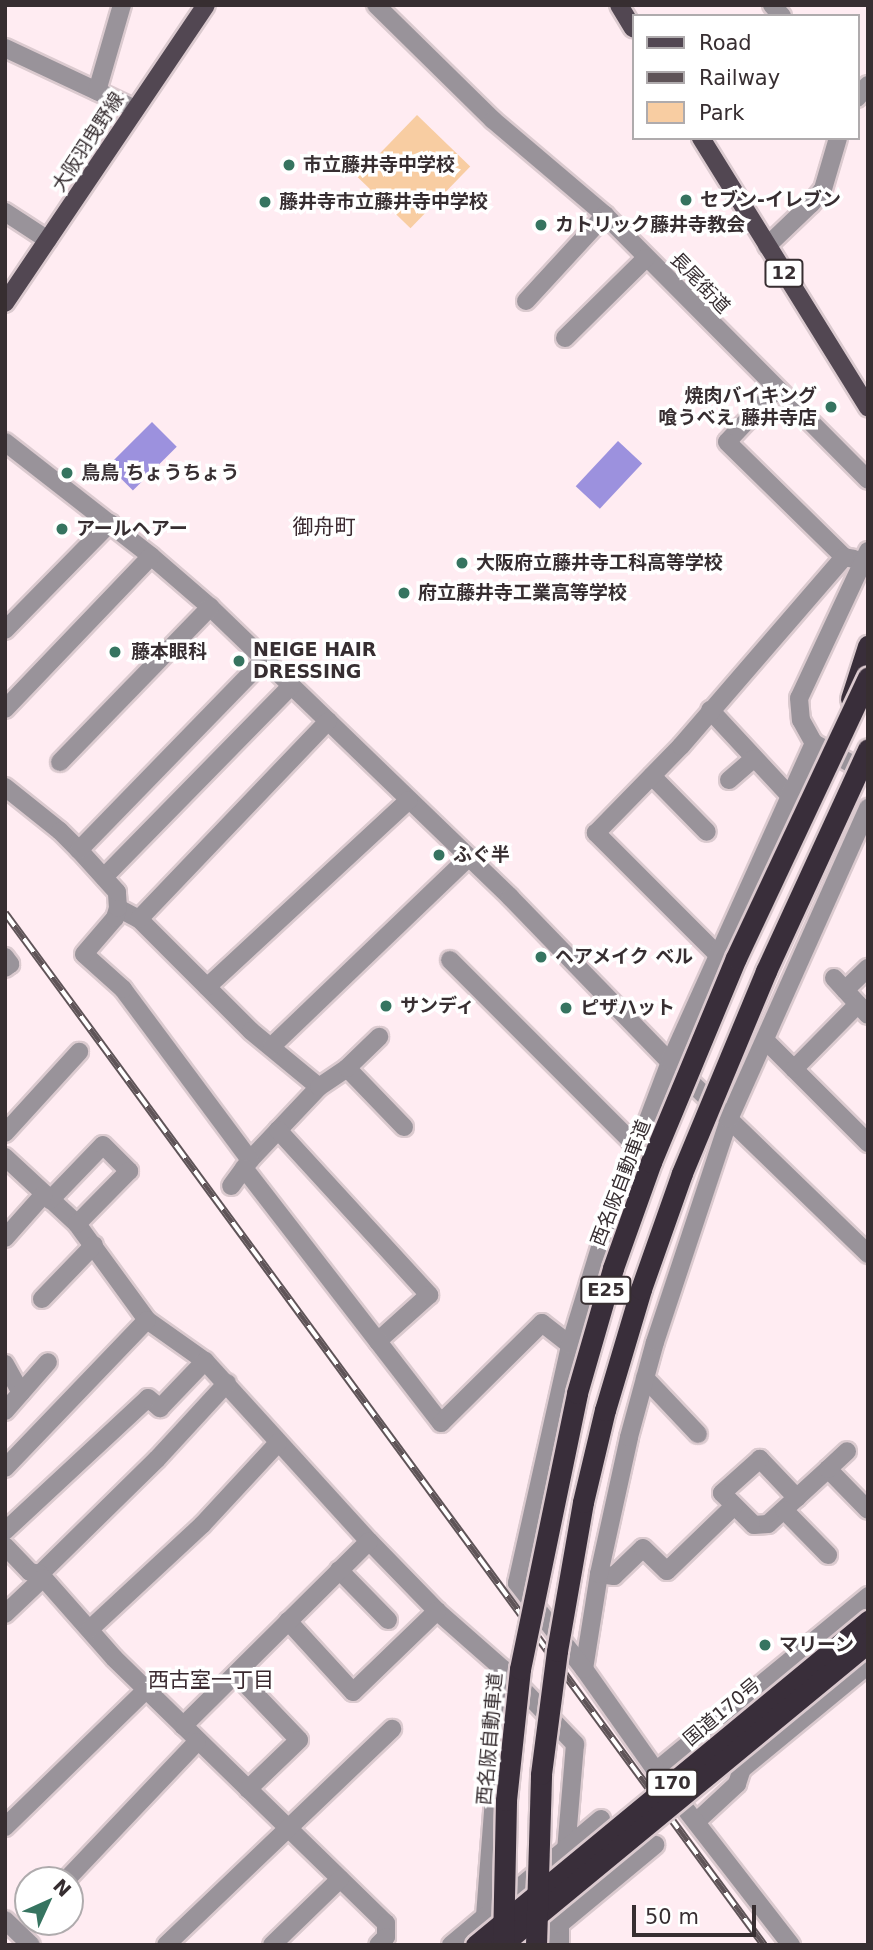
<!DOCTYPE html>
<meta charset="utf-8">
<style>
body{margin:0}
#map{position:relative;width:873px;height:1950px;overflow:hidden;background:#ffecf2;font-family:"DejaVu Sans","Noto Sans JP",sans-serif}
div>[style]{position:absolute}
.green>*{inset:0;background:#f8cda2;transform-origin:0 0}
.water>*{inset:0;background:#9c91de;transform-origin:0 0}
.roads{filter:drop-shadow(2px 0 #dbcacf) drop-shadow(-2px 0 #dbcacf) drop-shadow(0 2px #dbcacf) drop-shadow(0 -2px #dbcacf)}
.minor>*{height:18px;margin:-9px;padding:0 9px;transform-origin:9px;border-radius:9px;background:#99939a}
.major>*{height:18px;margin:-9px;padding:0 9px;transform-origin:9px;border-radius:9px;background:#524752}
.highway>*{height:21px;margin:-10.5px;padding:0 10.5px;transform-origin:10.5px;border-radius:10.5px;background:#392e3a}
.rail>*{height:8px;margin-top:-4px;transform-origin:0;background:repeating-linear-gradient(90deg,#fff 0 16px,#5f5458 0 32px);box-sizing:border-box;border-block:2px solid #5f5458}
.bridges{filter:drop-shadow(2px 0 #dbcacf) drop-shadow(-2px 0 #dbcacf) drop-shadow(0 2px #dbcacf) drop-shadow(0 -2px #dbcacf)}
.highway-bridge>*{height:21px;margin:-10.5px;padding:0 10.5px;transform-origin:10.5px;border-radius:10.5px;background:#392e3a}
.dots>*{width:19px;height:19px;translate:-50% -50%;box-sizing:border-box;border:4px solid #fff;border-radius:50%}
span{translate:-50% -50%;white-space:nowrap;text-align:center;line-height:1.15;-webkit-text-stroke:7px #fff;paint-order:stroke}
.shield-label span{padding:2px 5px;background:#fff;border:2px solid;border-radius:5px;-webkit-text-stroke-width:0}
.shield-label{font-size:18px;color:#372e31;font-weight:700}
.street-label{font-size:19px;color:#372e31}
.poi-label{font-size:19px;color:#372e31;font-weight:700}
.left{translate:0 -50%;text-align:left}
.right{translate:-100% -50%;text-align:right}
.neighbourhood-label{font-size:21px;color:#3a292f}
.frame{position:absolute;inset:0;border:7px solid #372e31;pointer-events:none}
.legend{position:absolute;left:632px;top:14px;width:228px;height:126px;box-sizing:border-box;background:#fff;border:2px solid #afabad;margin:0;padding:9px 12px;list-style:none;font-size:21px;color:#372e31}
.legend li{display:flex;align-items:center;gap:14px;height:35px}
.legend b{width:35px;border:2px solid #afabad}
.north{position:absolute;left:14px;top:1866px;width:70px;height:70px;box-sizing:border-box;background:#fff;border:2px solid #afabad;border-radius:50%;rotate:45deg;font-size:19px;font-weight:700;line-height:28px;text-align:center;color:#372e31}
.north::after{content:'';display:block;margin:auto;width:24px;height:32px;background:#367460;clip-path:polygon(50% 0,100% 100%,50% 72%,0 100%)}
.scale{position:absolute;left:632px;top:1905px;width:124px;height:32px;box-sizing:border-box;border:4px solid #372e31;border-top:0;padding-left:9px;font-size:21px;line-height:24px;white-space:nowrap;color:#372e31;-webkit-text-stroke:5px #fff;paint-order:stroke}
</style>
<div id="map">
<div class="green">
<i style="left:417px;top:115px;width:74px;height:86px;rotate:44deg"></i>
</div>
<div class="water">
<i style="left:152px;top:422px;width:35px;height:62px;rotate:45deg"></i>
<i style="left:618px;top:441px;width:33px;height:62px;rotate:43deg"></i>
</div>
<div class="roads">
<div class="minor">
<i style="left:376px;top:5px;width:164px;rotate:44.5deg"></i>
<i style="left:493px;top:120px;width:147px;rotate:40.3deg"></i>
<i style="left:605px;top:215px;width:373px;rotate:45.2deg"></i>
<i style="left:772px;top:5px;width:15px;rotate:48deg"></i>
<i style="left:5px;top:48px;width:144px;rotate:25.1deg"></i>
<i style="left:97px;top:91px;width:90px;rotate:-73.8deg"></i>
<i style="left:857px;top:98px;width:17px;rotate:-50deg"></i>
<i style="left:5px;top:212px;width:51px;rotate:33.1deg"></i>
<i style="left:767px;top:246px;width:61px;rotate:-43.7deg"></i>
<i style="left:811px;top:204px;width:19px;rotate:-51deg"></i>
<i style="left:823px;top:189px;width:53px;rotate:-73.6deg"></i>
<i style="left:526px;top:301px;width:117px;rotate:-47.4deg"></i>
<i style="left:565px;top:338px;width:114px;rotate:-44.6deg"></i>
<i style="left:776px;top:390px;width:71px;rotate:133.3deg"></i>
<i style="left:727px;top:442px;width:164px;rotate:44.5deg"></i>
<i style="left:844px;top:557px;width:10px;rotate:11deg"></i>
<i style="left:5px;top:442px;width:185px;rotate:38deg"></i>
<i style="left:151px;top:556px;width:78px;rotate:40.8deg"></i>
<i style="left:210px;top:607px;width:417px;rotate:44deg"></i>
<i style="left:510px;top:897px;width:230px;rotate:45.9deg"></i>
<i style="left:670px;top:1062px;width:276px;rotate:44.1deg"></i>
<i style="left:868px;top:551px;width:162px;rotate:115.1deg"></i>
<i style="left:799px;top:698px;width:22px;rotate:85deg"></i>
<i style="left:801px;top:720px;width:26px;rotate:61deg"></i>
<i style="left:814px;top:743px;width:62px;rotate:29.1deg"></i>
<i style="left:5px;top:630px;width:150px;rotate:-45.5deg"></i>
<i style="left:5px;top:709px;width:211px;rotate:-46.3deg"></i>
<i style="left:710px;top:710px;width:117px;rotate:47.1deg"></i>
<i style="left:60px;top:762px;width:216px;rotate:-45.9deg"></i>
<i style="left:652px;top:776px;width:78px;rotate:45.5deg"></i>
<i style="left:729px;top:780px;width:32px;rotate:-41deg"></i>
<i style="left:5px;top:787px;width:70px;rotate:38.7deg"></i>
<i style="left:60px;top:831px;width:27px;rotate:45deg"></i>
<i style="left:104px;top:877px;width:267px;rotate:-45.6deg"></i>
<i style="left:118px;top:908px;width:24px;rotate:28deg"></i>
<i style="left:139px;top:919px;width:158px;rotate:45deg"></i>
<i style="left:251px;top:1031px;width:88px;rotate:39.5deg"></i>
<i style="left:319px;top:1087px;width:100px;rotate:133.4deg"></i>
<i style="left:250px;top:1160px;width:32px;rotate:126deg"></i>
<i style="left:139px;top:919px;width:274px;rotate:-46.3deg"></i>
<i style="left:718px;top:955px;width:173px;rotate:-135deg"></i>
<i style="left:596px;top:833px;width:122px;rotate:-45.7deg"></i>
<i style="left:681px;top:746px;width:250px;rotate:-49.2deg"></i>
<i style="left:5px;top:957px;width:9px;rotate:54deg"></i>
<i style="left:10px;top:964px;width:6px;rotate:141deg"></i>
<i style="left:450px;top:960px;width:263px;rotate:45deg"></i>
<i style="left:834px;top:978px;width:50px;rotate:47.4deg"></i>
<i style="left:207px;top:987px;width:275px;rotate:-42.8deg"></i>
<i style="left:845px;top:990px;width:32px;rotate:-44deg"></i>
<i style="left:765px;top:1040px;width:146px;rotate:45deg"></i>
<i style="left:272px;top:1046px;width:273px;rotate:-43.8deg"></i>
<i style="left:347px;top:1068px;width:82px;rotate:46deg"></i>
<i style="left:794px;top:1069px;width:91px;rotate:-45.4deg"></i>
<i style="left:319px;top:1087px;width:34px;rotate:-34deg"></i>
<i style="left:347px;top:1068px;width:45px;rotate:-44.1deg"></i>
<i style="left:278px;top:1130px;width:224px;rotate:47.5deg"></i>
<i style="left:429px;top:1295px;width:69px;rotate:138deg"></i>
<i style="left:5px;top:1133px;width:110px;rotate:-47.6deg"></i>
<i style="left:5px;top:1157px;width:98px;rotate:42.9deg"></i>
<i style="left:77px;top:1224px;width:119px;rotate:53.9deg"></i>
<i style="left:147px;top:1320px;width:71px;rotate:35.3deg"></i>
<i style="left:205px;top:1361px;width:244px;rotate:47.7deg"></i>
<i style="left:369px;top:1541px;width:98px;rotate:45.8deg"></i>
<i style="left:437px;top:1611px;width:89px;rotate:41.4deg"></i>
<i style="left:504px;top:1670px;width:103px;rotate:46.2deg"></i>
<i style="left:575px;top:1744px;width:181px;rotate:94.8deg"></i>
<i style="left:560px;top:1924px;width:32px;rotate:139deg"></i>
<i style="left:250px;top:1160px;width:213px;rotate:-126.6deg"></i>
<i style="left:123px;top:989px;width:52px;rotate:-138.1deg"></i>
<i style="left:84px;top:954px;width:48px;rotate:-49.3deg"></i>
<i style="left:115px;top:918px;width:10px;rotate:-73deg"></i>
<i style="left:118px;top:908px;width:16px;rotate:-94deg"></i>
<i style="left:117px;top:892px;width:57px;rotate:-132.1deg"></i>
<i style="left:79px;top:850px;width:267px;rotate:-45.8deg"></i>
<i style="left:244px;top:1168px;width:322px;rotate:52.3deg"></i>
<i style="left:441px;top:1423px;width:142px;rotate:-44.7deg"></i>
<i style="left:542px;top:1323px;width:36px;rotate:38deg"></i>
<i style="left:50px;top:1200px;width:76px;rotate:-46.1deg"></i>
<i style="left:103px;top:1145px;width:37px;rotate:45deg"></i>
<i style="left:129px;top:1171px;width:74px;rotate:134.5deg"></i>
<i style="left:5px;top:1238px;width:59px;rotate:-48.4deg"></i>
<i style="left:42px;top:1299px;width:75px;rotate:-46.1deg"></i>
<i style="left:5px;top:1364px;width:33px;rotate:61deg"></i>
<i style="left:645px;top:1378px;width:77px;rotate:46.6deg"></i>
<i style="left:227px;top:1383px;width:103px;rotate:132.6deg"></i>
<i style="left:157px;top:1459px;width:164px;rotate:135.5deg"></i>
<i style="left:40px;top:1574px;width:112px;rotate:48.6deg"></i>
<i style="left:114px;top:1658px;width:380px;rotate:44.3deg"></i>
<i style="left:386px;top:1923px;width:14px;rotate:90deg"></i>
<i style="left:386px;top:1937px;width:11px;rotate:135deg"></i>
<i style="left:5px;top:1411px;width:65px;rotate:-48.7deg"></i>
<i style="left:5px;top:1468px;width:205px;rotate:-46.2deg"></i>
<i style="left:828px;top:1469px;width:57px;rotate:45.7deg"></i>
<i style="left:797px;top:1498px;width:54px;rotate:-133.5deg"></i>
<i style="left:760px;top:1459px;width:51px;rotate:138.2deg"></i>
<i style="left:722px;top:1493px;width:45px;rotate:45deg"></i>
<i style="left:754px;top:1525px;width:14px;rotate:-4deg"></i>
<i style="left:768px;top:1524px;width:81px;rotate:-42.5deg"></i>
<i style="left:828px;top:1469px;width:26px;rotate:-43deg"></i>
<i style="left:784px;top:1510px;width:63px;rotate:45.6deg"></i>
<i style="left:5px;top:1531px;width:195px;rotate:-42.9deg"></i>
<i style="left:148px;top:1398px;width:16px;rotate:40deg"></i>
<i style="left:160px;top:1408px;width:65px;rotate:-46.2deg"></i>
<i style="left:5px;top:1546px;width:36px;rotate:46deg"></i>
<i style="left:30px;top:1572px;width:10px;rotate:11deg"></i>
<i style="left:339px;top:1570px;width:70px;rotate:45.6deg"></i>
<i style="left:599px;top:1574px;width:15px;rotate:8deg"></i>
<i style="left:614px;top:1576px;width:40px;rotate:-44deg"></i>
<i style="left:643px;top:1548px;width:33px;rotate:44deg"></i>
<i style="left:667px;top:1571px;width:93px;rotate:-44.1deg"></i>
<i style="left:5px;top:1614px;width:52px;rotate:-43.5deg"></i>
<i style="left:288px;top:1621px;width:96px;rotate:47.5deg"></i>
<i style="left:353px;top:1692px;width:117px;rotate:-44deg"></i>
<i style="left:90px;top:1629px;width:153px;rotate:-42.9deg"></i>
<i style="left:202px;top:1525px;width:112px;rotate:-47.2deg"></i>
<i style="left:584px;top:1669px;width:96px;rotate:-81deg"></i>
<i style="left:599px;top:1574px;width:140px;rotate:-77.6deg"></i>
<i style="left:629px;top:1437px;width:98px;rotate:-74.7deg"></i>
<i style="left:655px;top:1342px;width:235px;rotate:-71.6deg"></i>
<i style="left:729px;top:1119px;width:341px;rotate:-65.9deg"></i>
<i style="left:236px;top:1674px;width:91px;rotate:46.3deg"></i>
<i style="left:299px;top:1740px;width:71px;rotate:136.1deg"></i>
<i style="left:183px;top:1726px;width:262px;rotate:-44.8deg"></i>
<i style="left:656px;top:1771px;width:275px;rotate:-39.5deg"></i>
<i style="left:696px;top:1822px;width:56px;rotate:-42.8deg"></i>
<i style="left:737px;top:1784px;width:16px;rotate:-72deg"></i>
<i style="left:742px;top:1769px;width:163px;rotate:-39.5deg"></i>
<i style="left:5px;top:1827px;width:197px;rotate:-44.2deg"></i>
<i style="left:66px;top:1880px;width:190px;rotate:-46.5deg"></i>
<i style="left:485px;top:1916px;width:247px;rotate:-85.6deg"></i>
<i style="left:5px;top:1920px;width:36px;rotate:44deg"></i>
<i style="left:166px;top:1945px;width:313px;rotate:-43.7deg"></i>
<i style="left:272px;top:1945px;width:95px;rotate:-44.1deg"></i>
<i style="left:451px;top:1945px;width:196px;rotate:-40deg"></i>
<i style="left:560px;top:1945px;width:21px;rotate:-90deg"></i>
<i style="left:560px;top:1924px;width:124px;rotate:-39.7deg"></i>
<i style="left:791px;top:1945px;width:220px;rotate:-127.8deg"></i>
<i style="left:656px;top:1771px;width:125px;rotate:-125.2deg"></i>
<i style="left:584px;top:1669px;width:109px;rotate:-127.9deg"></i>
<i style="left:517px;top:1583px;width:244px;rotate:-77.4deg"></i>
<i style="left:570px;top:1345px;width:109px;rotate:-72.9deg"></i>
<i style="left:602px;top:1241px;width:191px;rotate:-69.2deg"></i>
<i style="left:670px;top:1062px;width:350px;rotate:-65.7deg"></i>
</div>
<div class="major">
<i style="left:619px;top:5px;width:27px;rotate:59deg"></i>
<i style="left:701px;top:138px;width:317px;rotate:58.2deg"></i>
<i style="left:5px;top:303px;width:359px;rotate:-56deg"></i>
</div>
<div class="highway">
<i style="left:851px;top:699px;width:56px;rotate:-72.2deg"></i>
</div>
</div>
<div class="rail">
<i style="left:5px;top:913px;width:1281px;rotate:53.67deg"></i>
</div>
<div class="bridges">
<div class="highway-bridge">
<i style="left:476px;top:1945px;width:509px;rotate:-39.57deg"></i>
<i style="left:501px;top:1945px;width:476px;rotate:-39.5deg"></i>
<i style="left:503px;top:1945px;width:145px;rotate:-88.8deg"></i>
<i style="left:506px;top:1800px;width:132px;rotate:-83.9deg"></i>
<i style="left:520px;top:1669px;width:282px;rotate:-78.3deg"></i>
<i style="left:577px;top:1393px;width:130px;rotate:-73.9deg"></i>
<i style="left:613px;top:1268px;width:113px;rotate:-70.3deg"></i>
<i style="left:651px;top:1162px;width:221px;rotate:-67.4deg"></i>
<i style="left:736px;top:958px;width:310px;rotate:-64.8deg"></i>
<i style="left:536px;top:1945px;width:171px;rotate:-88.3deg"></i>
<i style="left:541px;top:1774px;width:124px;rotate:-82.6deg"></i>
<i style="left:557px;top:1651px;width:151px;rotate:-80.1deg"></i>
<i style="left:583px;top:1502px;width:95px;rotate:-76.6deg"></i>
<i style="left:605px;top:1410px;width:126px;rotate:-73.4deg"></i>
<i style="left:641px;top:1289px;width:123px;rotate:-70.5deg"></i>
<i style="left:682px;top:1173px;width:219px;rotate:-67.4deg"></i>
<i style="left:766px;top:971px;width:244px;rotate:-65.3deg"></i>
</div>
</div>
<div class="dots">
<i style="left:289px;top:165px;background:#367460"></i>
<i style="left:686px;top:200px;background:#367460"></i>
<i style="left:265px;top:202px;background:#367460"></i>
<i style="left:541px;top:225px;background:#367460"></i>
<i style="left:831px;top:407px;background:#367460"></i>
<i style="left:67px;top:473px;background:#367460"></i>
<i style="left:62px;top:529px;background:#367460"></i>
<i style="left:462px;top:563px;background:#367460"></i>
<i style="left:404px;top:593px;background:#367460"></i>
<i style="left:115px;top:652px;background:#367460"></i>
<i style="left:239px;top:661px;background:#367460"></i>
<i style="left:439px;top:855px;background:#367460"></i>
<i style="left:541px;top:957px;background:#367460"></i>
<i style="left:386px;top:1006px;background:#367460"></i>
<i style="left:566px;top:1008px;background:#367460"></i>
<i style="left:765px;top:1645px;background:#367460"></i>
</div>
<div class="shield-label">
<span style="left:784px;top:273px">12</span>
<span style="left:606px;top:1290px">E25</span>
<span style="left:672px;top:1783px">170</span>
</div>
<div class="street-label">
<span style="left:88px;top:142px;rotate:-57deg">大阪羽曳野線</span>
<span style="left:700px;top:283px;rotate:46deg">長尾街道</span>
<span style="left:621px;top:1183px;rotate:-69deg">西名阪自動車道</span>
<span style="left:722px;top:1712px;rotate:-40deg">国道170号</span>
<span style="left:490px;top:1739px;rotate:-85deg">西名阪自動車道</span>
</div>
<div class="poi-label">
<span class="left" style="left:303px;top:165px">市立藤井寺中学校</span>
<span class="left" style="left:700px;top:200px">セブン-イレブン</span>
<span class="left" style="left:279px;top:202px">藤井寺市立藤井寺中学校</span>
<span class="left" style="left:555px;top:225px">カトリック藤井寺教会</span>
<span class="right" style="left:817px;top:407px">焼肉バイキング<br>喰うべえ 藤井寺店</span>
<span class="left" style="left:81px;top:473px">鳥鳥 ちょうちょう</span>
<span class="left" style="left:76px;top:529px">アールヘアー</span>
<span class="left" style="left:476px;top:563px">大阪府立藤井寺工科高等学校</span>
<span class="left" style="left:418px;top:593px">府立藤井寺工業高等学校</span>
<span class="left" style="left:253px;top:661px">NEIGE HAIR<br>DRESSING</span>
<span class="left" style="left:131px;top:652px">藤本眼科</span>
<span class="left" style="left:453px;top:855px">ふぐ半</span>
<span class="left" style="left:555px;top:957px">ヘアメイク ベル</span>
<span class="left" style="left:400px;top:1006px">サンディ</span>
<span class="left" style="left:580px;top:1008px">ピザハット</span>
<span class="left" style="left:779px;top:1645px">マリーン</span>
</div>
<div class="neighbourhood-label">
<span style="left:324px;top:527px">御舟町</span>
<span style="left:211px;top:1680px">西古室一丁目</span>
</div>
<div class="frame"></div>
<ul class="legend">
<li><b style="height:9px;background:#524752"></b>Road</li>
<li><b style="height:9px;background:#5f5458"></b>Railway</li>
<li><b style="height:19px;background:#f8cda2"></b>Park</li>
</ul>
<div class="north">N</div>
<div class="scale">50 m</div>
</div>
